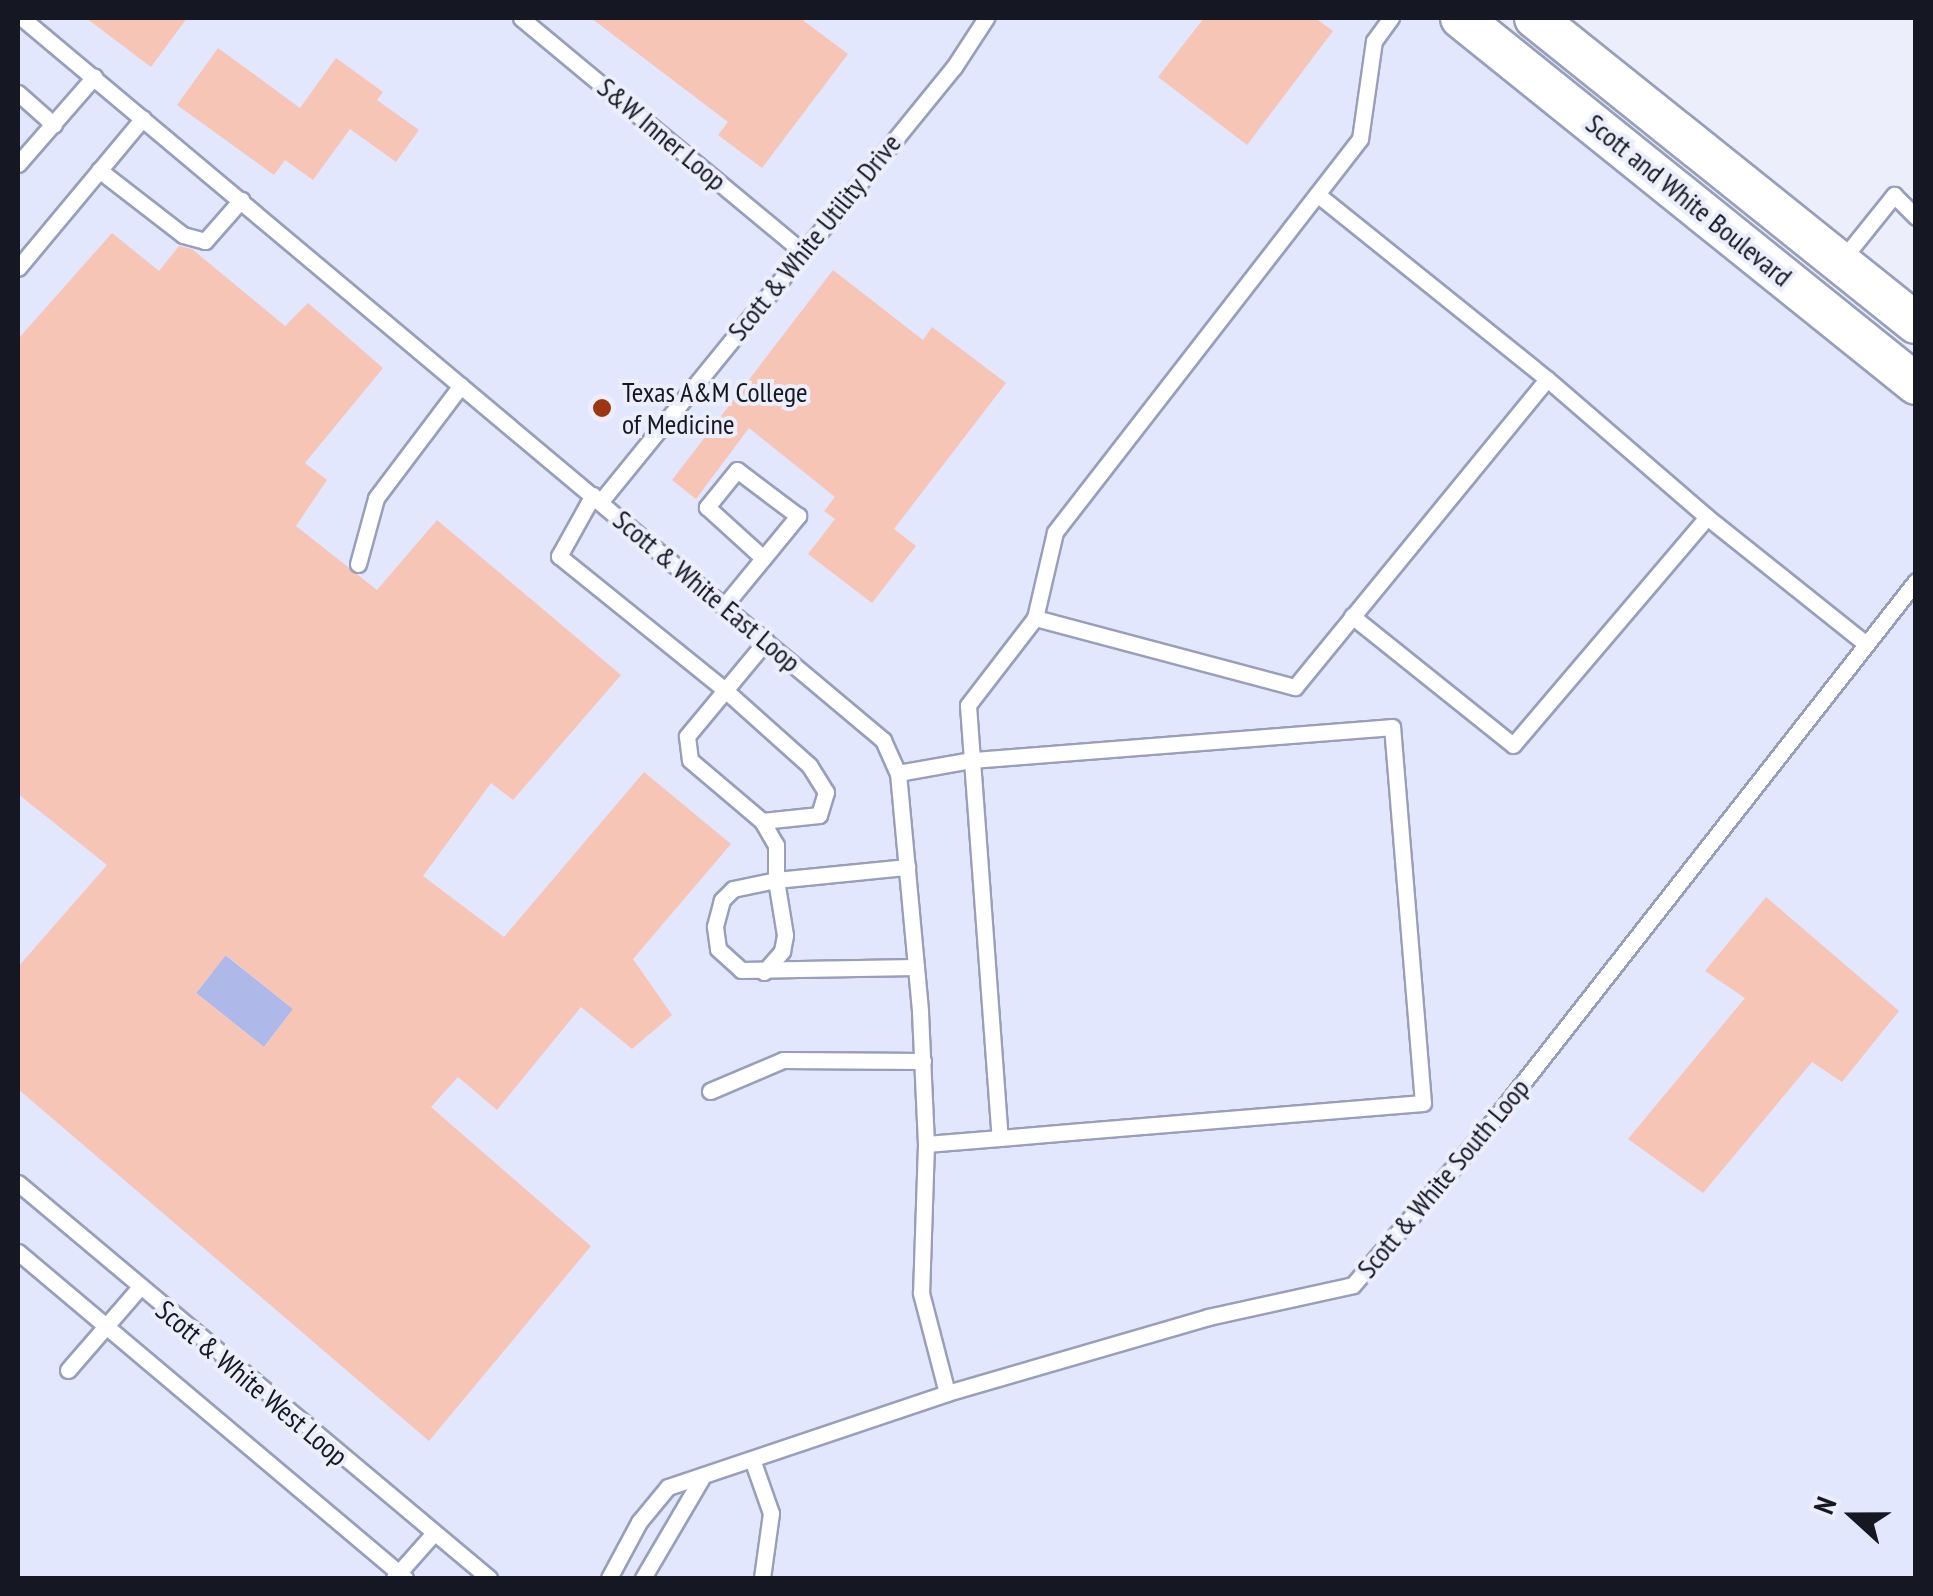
<!DOCTYPE html>
<style>
body{margin:0}
#map{position:relative;width:1933px;height:1596px;overflow:hidden;background:#eceffb;font-family:"PT Sans Narrow",sans-serif}
div>[style]{position:absolute}
.built>*{inset:0;background:#e2e7fe}
.green>*{inset:0;background:#aeb9ea}
.building>*{inset:0;background:#f7c5b5}
.roads{filter:drop-shadow(2px 0 #989fbb) drop-shadow(-2px 0 #989fbb) drop-shadow(0 2px #989fbb) drop-shadow(0 -2px #989fbb)}
.lane>*{height:15px;margin:-7.5px;padding:0 7.5px;transform-origin:7.5px;border-radius:7.5px;background:#fff}
.secondary>*{height:40px;margin:-20px;padding:0 20px;transform-origin:20px;border-radius:20px;background:#fff}
.dots>*{width:28px;height:28px;translate:-50% -50%;box-sizing:border-box;border:5px solid #eceffb;border-radius:50%}
span{translate:-50% -50%;white-space:nowrap;text-align:center;line-height:1.15;-webkit-text-stroke:8px #eceffb;paint-order:stroke}
.street-label{font-size:28px;color:#151722}
.poi-label{font-size:28px;color:#151722}
.left{translate:0 -50%;text-align:left}
.frame{position:absolute;inset:0;border:20px solid #151722;pointer-events:none}
.north{position:absolute;left:1803px;top:1466px;width:100px;height:100px;-webkit-text-stroke:8px #eceffb;paint-order:stroke;rotate:291deg;font-size:28px;font-weight:700;line-height:40px;text-align:center;color:#151722}
.north::after{content:'';display:block;margin:auto;width:35px;height:45px;background:#151722;clip-path:polygon(50% 0,100% 100%,50% 72%,0 100%)}
</style>
<div id="map">
<div class="built">
<i style="clip-path:polygon(18px 18px,1435px 18px,1915px 406px,1915px 1578px,18px 1578px)"></i>
</div>
<div class="green">
<i style="clip-path:polygon(158px 901px,293px 1009px,264px 1047px,196px 993px,212px 973px)"></i>
</div>
<div class="building">
<i style="clip-path:polygon(86px 18px,187px 18px,151px 67px)"></i>
<i style="clip-path:polygon(591px 18px,800px 18px,848px 54px,762px 168px,718px 135px,728px 122px)"></i>
<i style="clip-path:polygon(1204px 18px,1315px 18px,1333px 31px,1247px 145px,1158px 77px)"></i>
<i style="clip-path:polygon(218px 48px,300px 108px,336px 58px,383px 92px,377px 100px,419px 130px,396px 162px,350px 129px,313px 180px,285px 160px,274px 175px,177px 105px)"></i>
<i style="clip-path:polygon(evenodd,112px 233px,159px 271px,179px 246px,192px 249px,285px 326px,308px 303px,383px 368px,305px 463px,327px 480px,296px 526px,377px 590px,437px 520px,621px 675px,513px 800px,491px 783px,423px 876px,504px 937px,644px 772px,731px 844px,633px 959px,672px 1015px,632px 1049px,581px 1007px,497px 1110px,458px 1077px,431px 1107px,591px 1246px,429px 1441px,18px 1089px,18px 967px,107px 865px,18px 794px,18px 339px,112px 233px,226px 955px,293px 1009px,264px 1047px,196px 993px,226px 955px)"></i>
<i style="clip-path:polygon(833px 270px,923px 340px,932px 327px,1006px 383px,894px 529px,916px 546px,872px 603px,808px 554px,835px 519px,824px 511px,835px 497px,749px 428px,696px 499px,672px 480px)"></i>
<i style="clip-path:polygon(1766px 897px,1899px 1011px,1842px 1082px,1812px 1062px,1703px 1193px,1628px 1139px,1745px 998px,1705px 971px)"></i>
</div>
<div class="roads">
<div class="lane">
<i style="left:22px;top:18px;width:1124px;rotate:39.98deg"></i>
<i style="left:883px;top:740px;width:36px;rotate:66deg"></i>
<i style="left:898px;top:773px;width:240px;rotate:84.7deg"></i>
<i style="left:920px;top:1012px;width:132px;rotate:87.4deg"></i>
<i style="left:926px;top:1144px;width:149px;rotate:91.9deg"></i>
<i style="left:921px;top:1293px;width:103px;rotate:75.4deg"></i>
<i style="left:521px;top:18px;width:365px;rotate:39.7deg"></i>
<i style="left:18px;top:93px;width:48px;rotate:41.6deg"></i>
<i style="left:18px;top:164px;width:116px;rotate:-48.9deg"></i>
<i style="left:99px;top:170px;width:106px;rotate:37.7deg"></i>
<i style="left:183px;top:235px;width:23px;rotate:15deg"></i>
<i style="left:205px;top:241px;width:55px;rotate:-48.7deg"></i>
<i style="left:1841px;top:261px;width:85px;rotate:-51.2deg"></i>
<i style="left:1894px;top:195px;width:31px;rotate:45deg"></i>
<i style="left:18px;top:268px;width:195px;rotate:-50.2deg"></i>
<i style="left:593px;top:495px;width:70px;rotate:119.1deg"></i>
<i style="left:559px;top:556px;width:213px;rotate:38.9deg"></i>
<i style="left:725px;top:690px;width:113px;rotate:41.8deg"></i>
<i style="left:809px;top:765px;width:32px;rotate:58deg"></i>
<i style="left:826px;top:792px;width:24px;rotate:107deg"></i>
<i style="left:819px;top:815px;width:57px;rotate:174deg"></i>
<i style="left:601px;top:501px;width:559px;rotate:-50.88deg"></i>
<i style="left:954px;top:67px;width:59px;rotate:-56.9deg"></i>
<i style="left:1707px;top:517px;width:203px;rotate:38.6deg"></i>
<i style="left:358px;top:564px;width:68px;rotate:-74.7deg"></i>
<i style="left:376px;top:498px;width:141px;rotate:-53deg"></i>
<i style="left:724px;top:606px;width:117px;rotate:-50.6deg"></i>
<i style="left:798px;top:516px;width:76px;rotate:-143deg"></i>
<i style="left:737px;top:470px;width:48px;rotate:129deg"></i>
<i style="left:707px;top:507px;width:76px;rotate:42.3deg"></i>
<i style="left:1352px;top:616px;width:206px;rotate:38.7deg"></i>
<i style="left:1513px;top:745px;width:299px;rotate:-49.6deg"></i>
<i style="left:1707px;top:517px;width:211px;rotate:-139.2deg"></i>
<i style="left:1035px;top:618px;width:269px;rotate:14.9deg"></i>
<i style="left:1295px;top:687px;width:398px;rotate:-50.7deg"></i>
<i style="left:1547px;top:379px;width:295px;rotate:-141.2deg"></i>
<i style="left:766px;top:641px;width:124px;rotate:129.7deg"></i>
<i style="left:687px;top:736px;width:24px;rotate:83deg"></i>
<i style="left:690px;top:760px;width:94px;rotate:40.3deg"></i>
<i style="left:762px;top:821px;width:28px;rotate:60deg"></i>
<i style="left:776px;top:845px;width:35px;rotate:90deg"></i>
<i style="left:776px;top:880px;width:44px;rotate:168.2deg"></i>
<i style="left:733px;top:889px;width:16px;rotate:135deg"></i>
<i style="left:722px;top:900px;width:28px;rotate:105deg"></i>
<i style="left:715px;top:927px;width:22px;rotate:82deg"></i>
<i style="left:718px;top:949px;width:31px;rotate:42deg"></i>
<i style="left:741px;top:970px;width:175px;rotate:-1deg"></i>
<i style="left:898px;top:773px;width:75px;rotate:-10deg"></i>
<i style="left:972px;top:760px;width:55px;rotate:-94.2deg"></i>
<i style="left:968px;top:705px;width:110px;rotate:-52.4deg"></i>
<i style="left:1035px;top:618px;width:88px;rotate:-76.9deg"></i>
<i style="left:1055px;top:532px;width:497px;rotate:-52.2deg"></i>
<i style="left:1360px;top:139px;width:99px;rotate:-81.9deg"></i>
<i style="left:1374px;top:41px;width:29px;rotate:-54deg"></i>
<i style="left:764px;top:972px;width:28px;rotate:-49deg"></i>
<i style="left:782px;top:951px;width:16px;rotate:-79deg"></i>
<i style="left:785px;top:935px;width:56px;rotate:-99.3deg"></i>
<i style="left:776px;top:880px;width:132px;rotate:-5.7deg"></i>
<i style="left:710px;top:1091px;width:79px;rotate:-23deg"></i>
<i style="left:783px;top:1060px;width:140px;rotate:0.4deg"></i>
<i style="left:926px;top:1144px;width:74px;rotate:-4.6deg"></i>
<i style="left:1000px;top:1138px;width:82px;rotate:-4.9deg"></i>
<i style="left:1082px;top:1131px;width:342px;rotate:-4.7deg"></i>
<i style="left:1423px;top:1103px;width:377px;rotate:-94.7deg"></i>
<i style="left:1392px;top:727px;width:421px;rotate:175.5deg"></i>
<i style="left:972px;top:760px;width:379px;rotate:85.8deg"></i>
<i style="left:18px;top:1183px;width:615px;rotate:39.98deg"></i>
<i style="left:18px;top:1252px;width:506px;rotate:40.11deg"></i>
<i style="left:68px;top:1370px;width:110px;rotate:-49.1deg"></i>
<i style="left:753px;top:1462px;width:54px;rotate:70.6deg"></i>
<i style="left:771px;top:1513px;width:66px;rotate:97.9deg"></i>
<i style="left:394px;top:1578px;width:59px;rotate:-48.4deg"></i>
<i style="left:609px;top:1578px;width:64px;rotate:-61.8deg"></i>
<i style="left:639px;top:1522px;width:45px;rotate:-50.4deg"></i>
<i style="left:668px;top:1487px;width:294px;rotate:-18.6deg"></i>
<i style="left:947px;top:1393px;width:272px;rotate:-16.2deg"></i>
<i style="left:1208px;top:1317px;width:148px;rotate:-12.4deg"></i>
<i style="left:1353px;top:1285px;width:209px;rotate:-49.5deg"></i>
<i style="left:1489px;top:1126px;width:692px;rotate:-51.92deg"></i>
<i style="left:643px;top:1578px;width:115px;rotate:-59.6deg"></i>
</div>
<div class="secondary">
<i style="left:1461px;top:18px;width:584px;rotate:38.81deg"></i>
<i style="left:1535px;top:18px;width:488px;rotate:38.7deg"></i>
</div>
</div>
<div class="dots">
<i style="left:602px;top:408px;background:#9c3612"></i>
</div>
<div class="street-label">
<span style="left:662px;top:134px;rotate:40deg">S&amp;W Inner Loop</span>
<span style="left:1689px;top:200px;rotate:39deg">Scott and White Boulevard</span>
<span style="left:814px;top:237px;rotate:-51deg">Scott &amp; White Utility Drive</span>
<span style="left:707px;top:591px;rotate:40deg">Scott &amp; White East Loop</span>
<span style="left:1443px;top:1178px;rotate:-50deg">Scott &amp; White South Loop</span>
<span style="left:252px;top:1383px;rotate:40deg">Scott &amp; White West Loop</span>
</div>
<div class="poi-label">
<span class="left" style="left:622px;top:408px">Texas A&amp;M College<br>of Medicine</span>
</div>
<div class="frame"></div>
<div class="north">N</div>
</div>
